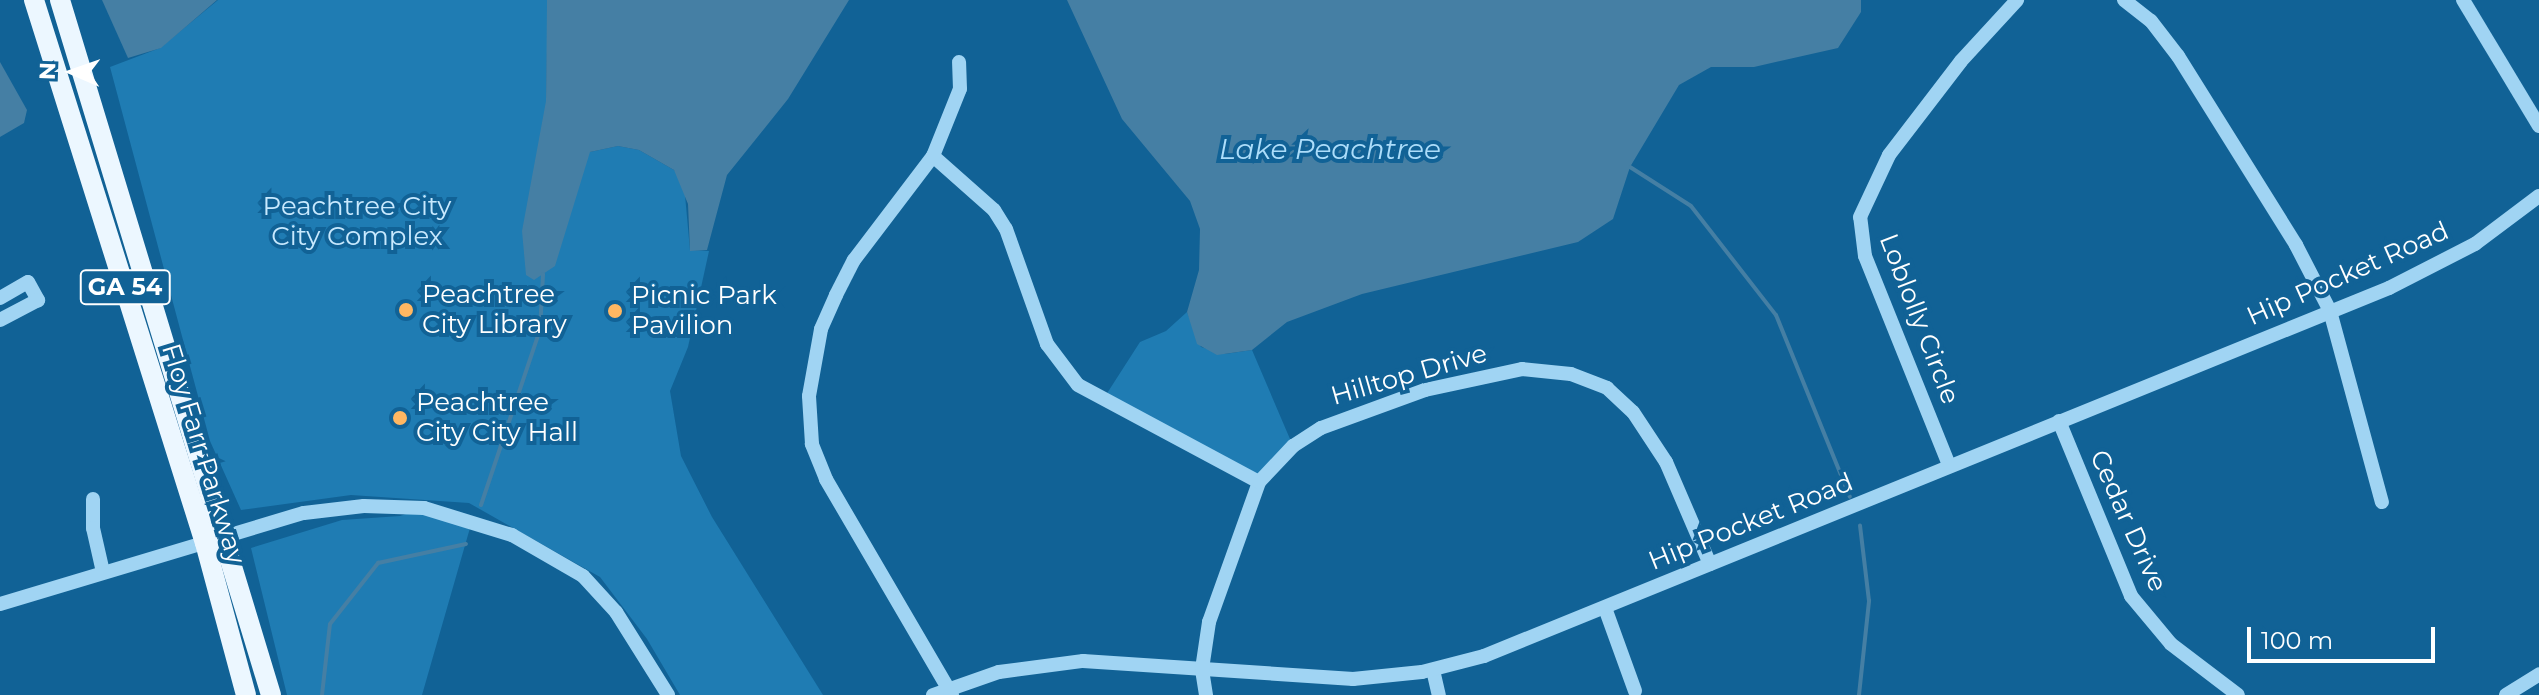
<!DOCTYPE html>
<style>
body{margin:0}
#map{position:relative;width:2539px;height:695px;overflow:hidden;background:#116296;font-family:Montserrat,sans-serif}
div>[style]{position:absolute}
.green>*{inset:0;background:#1f7cb3}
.water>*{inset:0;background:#457fa4}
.stream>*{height:4px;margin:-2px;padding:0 2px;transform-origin:2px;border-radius:2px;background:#457fa4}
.minor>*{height:14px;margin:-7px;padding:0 7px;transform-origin:7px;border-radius:7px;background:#a0d4f3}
.major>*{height:20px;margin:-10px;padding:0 10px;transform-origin:10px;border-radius:10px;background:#ecf7ff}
.dots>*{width:22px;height:22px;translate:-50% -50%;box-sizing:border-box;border:4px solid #116296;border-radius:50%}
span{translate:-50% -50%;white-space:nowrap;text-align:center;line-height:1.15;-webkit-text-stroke:8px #116296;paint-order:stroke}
.shield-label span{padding:2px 6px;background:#116296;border:2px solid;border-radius:6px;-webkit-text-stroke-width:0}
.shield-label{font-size:24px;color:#fff;font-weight:700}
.park-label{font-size:26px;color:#c8e9fe}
.street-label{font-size:26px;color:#fff}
.poi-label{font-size:26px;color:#fff}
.left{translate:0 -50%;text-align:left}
.water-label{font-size:28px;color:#acddfa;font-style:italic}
.north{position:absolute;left:32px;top:32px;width:80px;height:80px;-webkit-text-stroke:6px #116296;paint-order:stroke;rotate:272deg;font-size:22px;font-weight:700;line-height:32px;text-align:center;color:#fff}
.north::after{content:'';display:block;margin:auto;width:28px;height:36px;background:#fff;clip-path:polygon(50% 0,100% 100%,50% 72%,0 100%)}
.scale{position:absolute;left:2247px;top:627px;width:188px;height:36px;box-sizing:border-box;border:4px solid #fff;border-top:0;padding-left:10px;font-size:24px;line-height:28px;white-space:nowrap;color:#fff;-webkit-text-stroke:6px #116296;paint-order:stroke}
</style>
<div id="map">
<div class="green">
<i style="clip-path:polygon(218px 0,548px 0,546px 101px,590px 152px,618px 146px,639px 150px,674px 170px,684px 184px,690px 250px,709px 251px,688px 347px,670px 391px,681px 456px,712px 517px,823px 695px,680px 695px,647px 639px,600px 577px,469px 503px,351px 495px,241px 510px,210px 441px,110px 67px,160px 48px)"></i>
<i style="clip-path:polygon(1187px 312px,1201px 347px,1225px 354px,1252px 350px,1293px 446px,1259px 482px,1104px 398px,1140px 342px,1166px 331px)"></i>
<i style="clip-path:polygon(424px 508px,472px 521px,422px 695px,287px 695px,251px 548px,342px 520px,400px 516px)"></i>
</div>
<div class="water">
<i style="clip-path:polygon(102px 0,217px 0,161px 48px,128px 58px)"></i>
<i style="clip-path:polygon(547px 0,849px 0,788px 99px,727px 175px,707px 250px,690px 251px,688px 204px,674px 170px,639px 150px,618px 146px,590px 152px,555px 266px,534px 280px,526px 275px,522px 231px,546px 101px)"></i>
<i style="clip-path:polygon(1067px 0,1861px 0,1861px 12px,1838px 48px,1754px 67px,1711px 67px,1679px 85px,1630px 167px,1613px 219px,1578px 242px,1362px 294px,1287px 322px,1252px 350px,1217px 355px,1197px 344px,1187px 312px,1199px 270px,1200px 229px,1190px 201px,1122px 119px)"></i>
<i style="clip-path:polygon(0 62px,27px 110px,24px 123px,0 137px)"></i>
</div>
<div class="stream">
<i style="left:1630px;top:167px;width:72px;rotate:32.6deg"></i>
<i style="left:1691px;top:206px;width:138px;rotate:52.1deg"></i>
<i style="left:1776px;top:315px;width:196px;rotate:67.9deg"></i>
<i style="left:481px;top:505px;width:185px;rotate:-71.4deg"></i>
<i style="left:540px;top:330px;width:56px;rotate:-86.9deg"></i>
<i style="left:322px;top:695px;width:71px;rotate:-83.6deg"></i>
<i style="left:330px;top:624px;width:78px;rotate:-51.8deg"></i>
<i style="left:378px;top:563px;width:90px;rotate:-12.2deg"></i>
<i style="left:1859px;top:695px;width:95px;rotate:-83.9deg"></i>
<i style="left:1869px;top:601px;width:76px;rotate:-96.8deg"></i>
</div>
<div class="minor">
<i style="left:2124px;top:0;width:34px;rotate:38deg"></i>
<i style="left:2151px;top:21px;width:44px;rotate:52.4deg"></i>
<i style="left:2178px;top:56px;width:223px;rotate:58deg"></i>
<i style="left:2296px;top:245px;width:74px;rotate:62.7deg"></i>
<i style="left:2330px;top:311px;width:198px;rotate:74.8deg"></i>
<i style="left:2463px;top:0;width:147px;rotate:58.9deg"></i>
<i style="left:933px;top:156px;width:81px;rotate:41.5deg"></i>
<i style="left:994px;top:210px;width:22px;rotate:58deg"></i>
<i style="left:1006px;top:229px;width:122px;rotate:70.4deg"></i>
<i style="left:1047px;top:344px;width:51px;rotate:52.9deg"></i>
<i style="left:1078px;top:385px;width:205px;rotate:28.2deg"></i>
<i style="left:0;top:298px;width:32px;rotate:-30deg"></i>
<i style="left:28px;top:282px;width:21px;rotate:61deg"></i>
<i style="left:38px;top:300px;width:43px;rotate:152.2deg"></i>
<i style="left:2059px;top:421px;width:189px;rotate:67.6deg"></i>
<i style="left:2131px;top:596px;width:62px;rotate:50.2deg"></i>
<i style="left:2171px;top:644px;width:84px;rotate:37.3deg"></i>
<i style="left:1949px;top:465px;width:225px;rotate:-111.9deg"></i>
<i style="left:1865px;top:256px;width:39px;rotate:-97deg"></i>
<i style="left:1860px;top:217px;width:68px;rotate:-64.9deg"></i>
<i style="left:1889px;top:155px;width:118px;rotate:-52.5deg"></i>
<i style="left:1961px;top:61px;width:83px;rotate:-47.4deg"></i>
<i style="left:93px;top:499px;width:29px;rotate:90deg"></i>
<i style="left:93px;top:528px;width:45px;rotate:77.2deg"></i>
<i style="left:0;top:604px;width:317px;rotate:-16.7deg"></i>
<i style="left:304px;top:513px;width:60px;rotate:-6.7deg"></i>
<i style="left:364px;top:506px;width:60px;rotate:1.9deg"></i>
<i style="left:424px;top:508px;width:92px;rotate:17.1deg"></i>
<i style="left:512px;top:535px;width:82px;rotate:30deg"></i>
<i style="left:583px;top:576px;width:49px;rotate:47.5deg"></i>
<i style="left:616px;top:612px;width:98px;rotate:57.9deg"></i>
<i style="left:1605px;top:608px;width:88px;rotate:70.1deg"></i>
<i style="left:1433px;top:670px;width:26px;rotate:77deg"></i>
<i style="left:933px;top:695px;width:70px;rotate:-19.2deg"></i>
<i style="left:999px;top:672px;width:85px;rotate:-7.5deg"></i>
<i style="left:1083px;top:661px;width:271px;rotate:3.8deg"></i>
<i style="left:1353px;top:679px;width:69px;rotate:-5.8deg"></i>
<i style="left:1422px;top:672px;width:64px;rotate:-14.5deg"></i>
<i style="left:1484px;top:656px;width:977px;rotate:-22.13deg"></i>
<i style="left:2389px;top:288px;width:97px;rotate:-27.1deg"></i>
<i style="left:2475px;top:244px;width:80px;rotate:-36.9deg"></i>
<i style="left:952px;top:695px;width:250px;rotate:-120.3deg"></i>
<i style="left:826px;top:479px;width:38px;rotate:-112deg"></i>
<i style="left:812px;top:444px;width:48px;rotate:-93.6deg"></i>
<i style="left:809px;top:396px;width:68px;rotate:-79.8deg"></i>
<i style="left:821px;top:329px;width:37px;rotate:-66deg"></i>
<i style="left:836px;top:295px;width:39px;rotate:-63deg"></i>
<i style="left:854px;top:260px;width:131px;rotate:-52.8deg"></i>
<i style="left:933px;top:156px;width:72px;rotate:-68.1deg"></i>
<i style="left:960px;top:89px;width:27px;rotate:-92deg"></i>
<i style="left:1206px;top:695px;width:26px;rotate:-99deg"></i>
<i style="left:1202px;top:669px;width:48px;rotate:-81.5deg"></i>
<i style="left:1209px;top:622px;width:149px;rotate:-70.3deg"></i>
<i style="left:1259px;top:482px;width:50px;rotate:-46.6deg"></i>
<i style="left:1293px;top:446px;width:33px;rotate:-33deg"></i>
<i style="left:1321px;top:428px;width:111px;rotate:-20.1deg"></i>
<i style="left:1425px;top:390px;width:99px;rotate:-12.2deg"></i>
<i style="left:1522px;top:369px;width:49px;rotate:5.8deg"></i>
<i style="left:1571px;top:374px;width:39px;rotate:21deg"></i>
<i style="left:1607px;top:388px;width:35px;rotate:43deg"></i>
<i style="left:1633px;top:412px;width:60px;rotate:56.6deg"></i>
<i style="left:1666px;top:462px;width:111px;rotate:66.7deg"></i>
<i style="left:2506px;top:695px;width:39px;rotate:-32deg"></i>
</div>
<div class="major">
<i style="left:34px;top:0;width:569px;rotate:72.52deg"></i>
<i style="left:205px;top:543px;width:157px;rotate:74.9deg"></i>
<i style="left:60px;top:0;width:726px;rotate:73.11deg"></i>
</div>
<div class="dots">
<i style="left:406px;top:310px;background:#ffb762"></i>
<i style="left:615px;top:311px;background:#ffb762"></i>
<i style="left:400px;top:418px;background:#ffb762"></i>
</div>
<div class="shield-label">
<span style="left:125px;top:287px">GA 54</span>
</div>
<div class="park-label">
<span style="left:357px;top:222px">Peachtree City<br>City Complex</span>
</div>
<div class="street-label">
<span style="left:2348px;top:274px;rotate:-24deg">Hip Pocket Road</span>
<span style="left:1919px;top:319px;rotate:69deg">Loblolly Circle</span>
<span style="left:1409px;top:375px;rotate:-16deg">Hilltop Drive</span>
<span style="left:203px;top:454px;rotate:73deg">Floy Farr Parkway</span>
<span style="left:2128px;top:521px;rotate:66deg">Cedar Drive</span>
<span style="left:1751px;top:522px;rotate:-22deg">Hip Pocket Road</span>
</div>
<div class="poi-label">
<span class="left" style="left:422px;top:310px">Peachtree<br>City Library</span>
<span class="left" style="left:631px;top:311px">Picnic Park<br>Pavilion</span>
<span class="left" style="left:416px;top:418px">Peachtree<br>City City Hall</span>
</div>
<div class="water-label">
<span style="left:1330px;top:149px">Lake Peachtree</span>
</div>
<div class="north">N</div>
<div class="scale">100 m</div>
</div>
